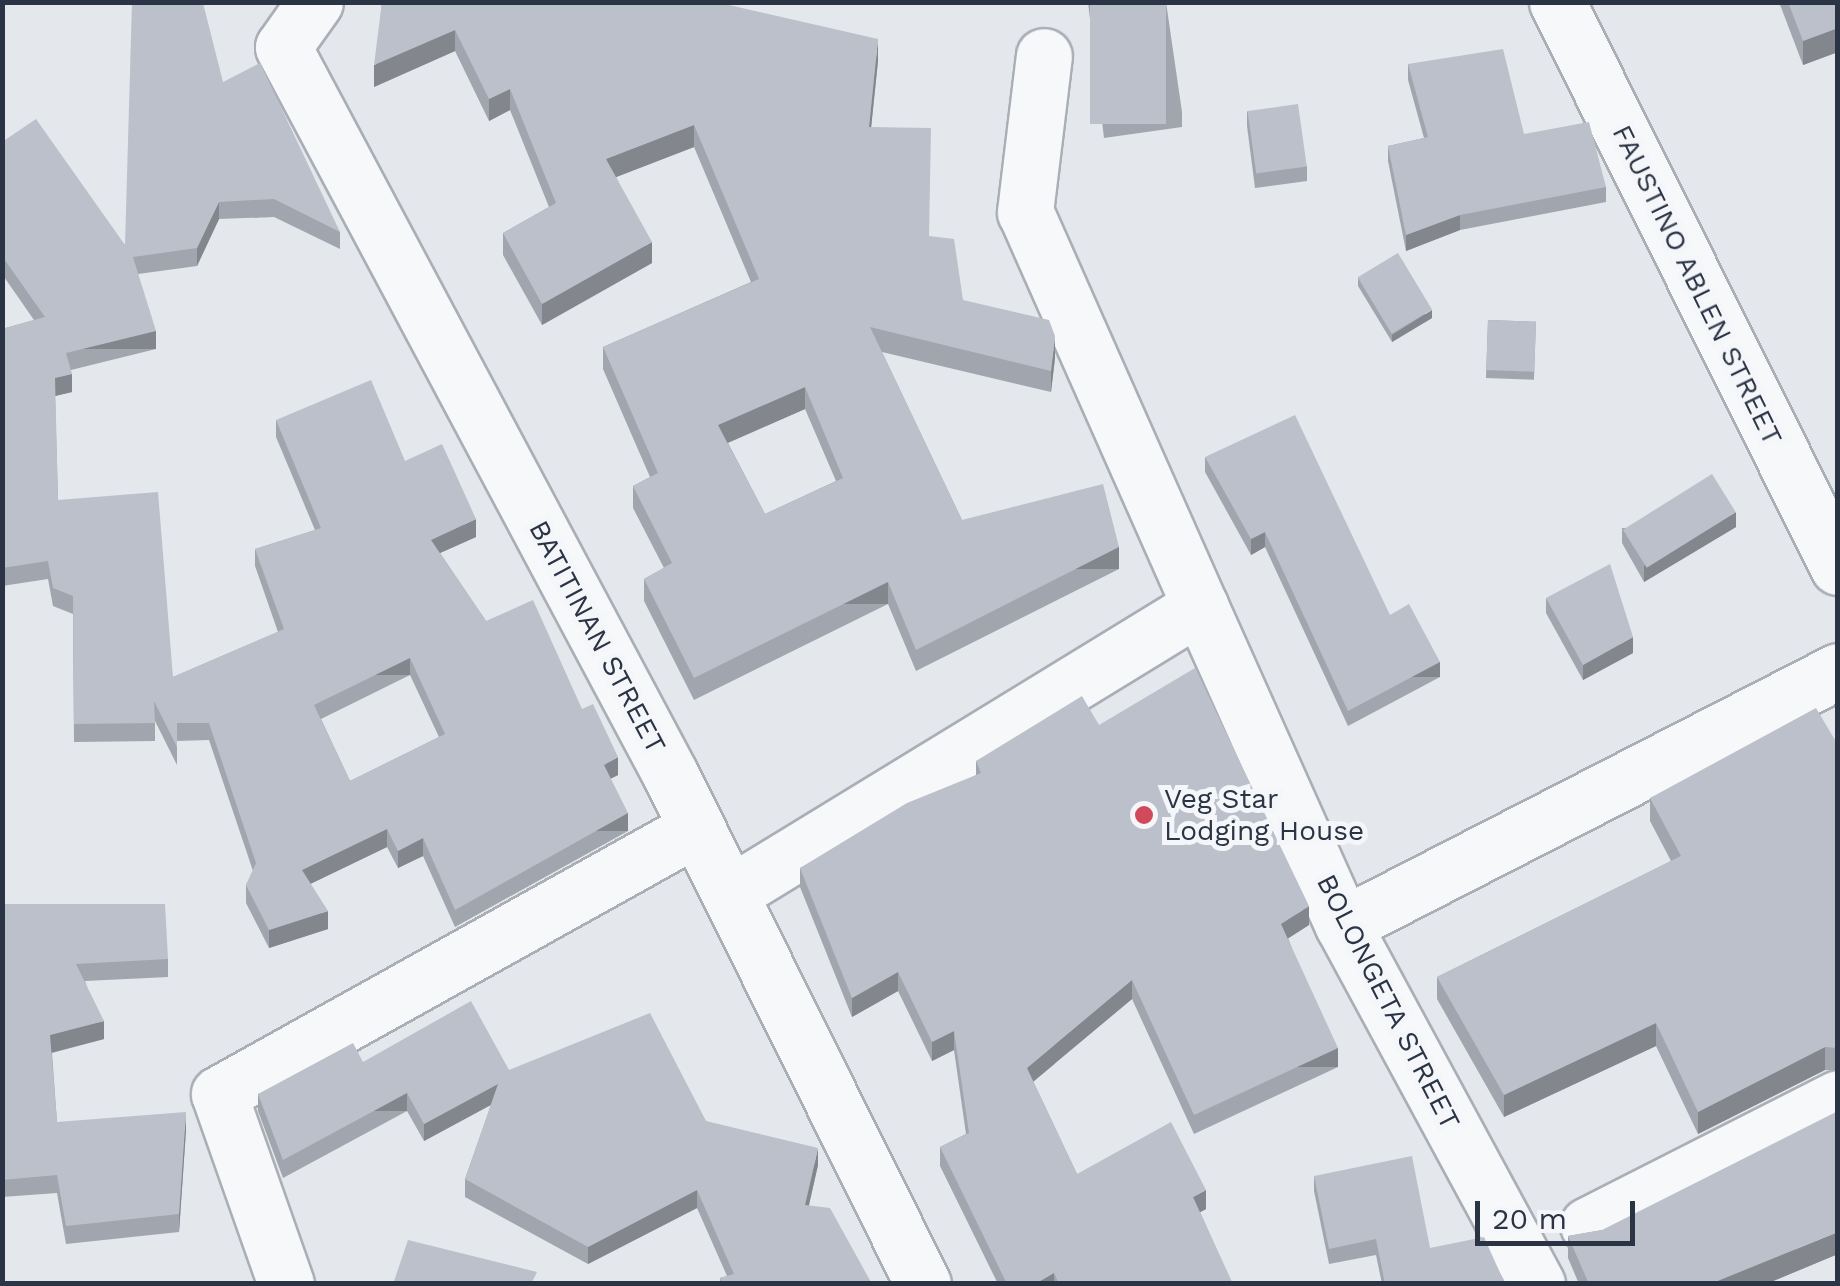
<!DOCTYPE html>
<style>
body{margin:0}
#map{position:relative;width:1840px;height:1286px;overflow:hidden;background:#e4e7ec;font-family:"Work Sans",sans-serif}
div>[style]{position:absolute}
.roads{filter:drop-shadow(2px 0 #a9aeb7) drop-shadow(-2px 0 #a9aeb7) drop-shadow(0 2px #a9aeb7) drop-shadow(0 -2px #a9aeb7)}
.minor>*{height:55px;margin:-27.5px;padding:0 27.5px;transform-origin:27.5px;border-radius:27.5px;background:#f7f8fa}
.wall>*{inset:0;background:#a1a5ae;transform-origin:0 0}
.shaded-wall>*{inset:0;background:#83868d;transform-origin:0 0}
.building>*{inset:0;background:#bbc0ca;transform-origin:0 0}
.dots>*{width:28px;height:28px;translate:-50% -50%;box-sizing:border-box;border:5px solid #f4f6f9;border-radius:50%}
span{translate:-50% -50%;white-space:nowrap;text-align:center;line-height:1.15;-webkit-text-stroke:10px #f4f6f9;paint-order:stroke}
.street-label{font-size:28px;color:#2b3445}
.poi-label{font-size:28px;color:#2b3445}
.left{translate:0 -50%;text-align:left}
.frame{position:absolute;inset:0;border:5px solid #2b3445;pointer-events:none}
.scale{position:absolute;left:1475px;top:1201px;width:160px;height:45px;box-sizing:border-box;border:5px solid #2b3445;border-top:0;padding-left:12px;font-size:30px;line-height:35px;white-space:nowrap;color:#2b3445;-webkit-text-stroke:8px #f4f6f9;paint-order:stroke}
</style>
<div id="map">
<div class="roads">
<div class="minor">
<i style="left:315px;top:2px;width:55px;rotate:125.4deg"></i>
<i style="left:283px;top:47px;width:824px;rotate:61.97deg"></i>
<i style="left:670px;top:774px;width:569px;rotate:63.61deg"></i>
<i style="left:1557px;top:2px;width:631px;rotate:63.56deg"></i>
<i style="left:1200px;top:606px;width:350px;rotate:65.9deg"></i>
<i style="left:1343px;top:925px;width:408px;rotate:61.6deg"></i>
<i style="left:731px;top:893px;width:550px;rotate:-31.46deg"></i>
<i style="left:1200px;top:606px;width:431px;rotate:-113.9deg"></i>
<i style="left:1025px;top:212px;width:157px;rotate:-83.1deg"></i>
<i style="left:1343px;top:925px;width:556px;rotate:-27.16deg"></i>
<i style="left:1588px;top:1225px;width:280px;rotate:-26.9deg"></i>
<i style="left:286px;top:1284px;width:201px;rotate:-109.4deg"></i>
<i style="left:219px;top:1094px;width:547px;rotate:-29.1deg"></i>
</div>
</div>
<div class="wall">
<i style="clip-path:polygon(evenodd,382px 2px,878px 61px,871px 127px,963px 300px,1055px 358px,1051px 392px,882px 352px,962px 520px,1119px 569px,916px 671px,888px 604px,694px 700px,644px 601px,644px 579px,664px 568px,633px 508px,633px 486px,650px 477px,603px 369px,603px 347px,751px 282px,694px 147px,616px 177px,652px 263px,542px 325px,503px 255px,503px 233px,549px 207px,510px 110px,489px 121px,455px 51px,374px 87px,382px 2px,805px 409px,836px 481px,765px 514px,728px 443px,805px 409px)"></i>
<i style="clip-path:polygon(1088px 2px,1166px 2px,1182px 112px,1182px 127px,1104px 138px)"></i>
<i style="clip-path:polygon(1779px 2px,1838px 2px,1838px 52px,1803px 65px)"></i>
<i style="clip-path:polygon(1408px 64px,1524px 134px,1606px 187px,1606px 202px,1460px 230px,1406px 251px,1388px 161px,1388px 146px,1424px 138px,1408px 80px)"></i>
<i style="clip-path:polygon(evenodd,223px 82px,340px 232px,340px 249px,274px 217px,219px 219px,197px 266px,138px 274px,156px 349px,71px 370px,72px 392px,55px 396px,58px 500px,173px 677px,278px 632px,255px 566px,255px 549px,315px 530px,276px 437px,276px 420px,405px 461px,476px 537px,440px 553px,486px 621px,582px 709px,618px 775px,610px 779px,628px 831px,455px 927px,423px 856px,398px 868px,387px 847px,310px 884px,328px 929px,269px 948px,246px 903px,246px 885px,253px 871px,209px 740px,177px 741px,177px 765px,155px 721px,155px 741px,74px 742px,73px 614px,53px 606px,48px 579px,2px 586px,2px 329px,34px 320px,2px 274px,2px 142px,125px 245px,223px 82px,410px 675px,439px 737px,350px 781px,321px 719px,410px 675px)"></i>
<i style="clip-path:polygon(1247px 111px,1307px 166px,1307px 181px,1255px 188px,1247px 126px)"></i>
<i style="clip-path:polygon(1358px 278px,1432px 318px,1392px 342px,1358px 286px)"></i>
<i style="left:1488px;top:320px;width:48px;height:58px;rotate:2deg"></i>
<i style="clip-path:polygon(1205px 457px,1390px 615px,1440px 677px,1348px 726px,1265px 547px,1251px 555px,1205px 472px)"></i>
<i style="clip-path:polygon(1736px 527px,1644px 582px,1622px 543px,1622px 528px)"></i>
<i style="clip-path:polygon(1546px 598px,1633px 653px,1583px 680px,1546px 613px)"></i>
<i style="clip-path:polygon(1099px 725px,1309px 925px,1288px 938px,1338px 1067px,1194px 1134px,1132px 999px,1033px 1081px,1077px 1174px,1206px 1209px,1200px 1212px,1232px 1284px,998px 1284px,940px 1166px,940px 1147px,966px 1134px,954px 1050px,932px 1061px,898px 991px,852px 1017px,800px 887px,800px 868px,976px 775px,976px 761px)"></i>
<i style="clip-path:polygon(1838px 745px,1838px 1070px,1825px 1070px,1698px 1134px,1656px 1046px,1504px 1117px,1437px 999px,1437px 977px,1671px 861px,1650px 821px,1650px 798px)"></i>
<i style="clip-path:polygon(2px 904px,168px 959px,168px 977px,85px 981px,104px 1039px,52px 1053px,57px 1122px,186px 1130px,179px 1232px,66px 1244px,57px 1193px,2px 1197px)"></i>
<i style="clip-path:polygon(363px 1062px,509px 1070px,706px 1121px,818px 1165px,809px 1205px,872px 1284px,720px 1284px,720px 1278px,727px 1276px,697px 1208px,588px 1264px,465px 1197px,465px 1179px,491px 1105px,424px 1141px,407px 1111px,283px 1178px,258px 1111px,258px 1094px)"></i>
<i style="clip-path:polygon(1314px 1176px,1430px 1248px,1505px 1284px,1382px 1284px,1376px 1255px,1329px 1264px,1314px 1191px)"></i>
<i style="clip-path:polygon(1602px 1230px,1838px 1254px,1766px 1284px,1579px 1284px,1568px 1258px,1568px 1236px)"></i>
</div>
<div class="shaded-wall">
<i style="clip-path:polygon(1838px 28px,1838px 52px,1803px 65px,1803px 41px)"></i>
<i style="clip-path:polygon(455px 30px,455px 51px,374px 87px,374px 65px)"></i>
<i style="clip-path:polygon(878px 39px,878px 61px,869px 148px,869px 127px)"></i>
<i style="clip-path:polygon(510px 89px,510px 110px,489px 121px,489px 99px)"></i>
<i style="clip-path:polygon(694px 125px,694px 147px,606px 181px,606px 159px)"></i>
<i style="clip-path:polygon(219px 202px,219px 219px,197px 266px,197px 248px)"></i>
<i style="clip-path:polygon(1460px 215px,1460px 230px,1406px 251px,1406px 235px)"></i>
<i style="clip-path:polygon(652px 242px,652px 263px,542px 325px,542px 304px)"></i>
<i style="clip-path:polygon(1432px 310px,1432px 318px,1392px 342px,1392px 335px)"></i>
<i style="left:156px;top:331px;width:18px;height:93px;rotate:90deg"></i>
<i style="clip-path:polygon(1055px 336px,1055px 358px,1051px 392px,1051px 371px)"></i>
<i style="clip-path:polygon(72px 374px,72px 392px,55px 396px,55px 378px)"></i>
<i style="clip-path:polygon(805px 387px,805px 409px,718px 447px,718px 425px)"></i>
<i style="clip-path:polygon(1736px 512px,1736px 527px,1644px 582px,1644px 566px)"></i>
<i style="clip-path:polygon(476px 519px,476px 537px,431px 557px,431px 540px)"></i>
<i style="clip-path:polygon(1265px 532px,1265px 547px,1251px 555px,1251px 539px)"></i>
<i style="left:1119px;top:547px;width:22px;height:228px;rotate:90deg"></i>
<i style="left:888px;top:582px;width:22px;height:216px;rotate:90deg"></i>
<i style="clip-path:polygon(1633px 637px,1633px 653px,1583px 680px,1583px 665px)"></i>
<i style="left:410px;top:658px;width:17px;height:107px;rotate:90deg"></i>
<i style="left:1440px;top:662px;width:15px;height:104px;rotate:90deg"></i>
<i style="clip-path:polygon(618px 757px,618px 775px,604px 782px,604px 765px)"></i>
<i style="left:628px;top:813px;width:18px;height:198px;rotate:90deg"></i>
<i style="clip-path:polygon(387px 829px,387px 847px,302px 888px,302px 870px)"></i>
<i style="clip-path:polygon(423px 838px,423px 856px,398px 868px,398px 851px)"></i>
<i style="clip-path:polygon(1309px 906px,1309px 925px,1281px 943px,1281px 924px)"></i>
<i style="clip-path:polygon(328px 911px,328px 929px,269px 948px,269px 930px)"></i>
<i style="clip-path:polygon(898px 972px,898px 991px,852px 1017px,852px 998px)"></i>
<i style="clip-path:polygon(1132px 980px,1132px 999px,1027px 1087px,1027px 1068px)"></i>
<i style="clip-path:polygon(104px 1021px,104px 1039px,50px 1053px,50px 1035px)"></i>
<i style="clip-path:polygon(1656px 1023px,1656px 1046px,1504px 1117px,1504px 1095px)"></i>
<i style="clip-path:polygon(954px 1031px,954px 1050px,932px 1061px,932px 1042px)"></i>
<i style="clip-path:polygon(1825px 1047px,1825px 1070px,1698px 1134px,1698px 1112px)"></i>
<i style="left:1338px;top:1048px;width:19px;height:159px;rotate:90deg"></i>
<i style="clip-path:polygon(498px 1084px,498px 1101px,424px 1141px,424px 1124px)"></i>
<i style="left:407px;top:1093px;width:18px;height:141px;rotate:90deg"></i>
<i style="clip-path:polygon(186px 1112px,186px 1130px,179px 1232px,179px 1214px)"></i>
<i style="clip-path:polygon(818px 1148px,818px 1165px,805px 1222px,805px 1205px)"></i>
<i style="clip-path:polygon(697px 1190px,697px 1208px,588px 1264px,588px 1247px)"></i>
<i style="clip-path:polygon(1206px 1190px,1206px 1209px,1193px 1216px,1193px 1197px)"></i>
<i style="clip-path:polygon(1838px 1232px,1838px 1254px,1766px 1284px,1710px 1284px)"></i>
<i style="clip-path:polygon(1054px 1273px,1054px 1284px,1035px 1284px)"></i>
</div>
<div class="building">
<i style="clip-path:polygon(evenodd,132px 2px,203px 3px,223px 82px,260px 63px,340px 232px,274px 199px,219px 202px,197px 248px,133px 257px,156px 331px,66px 353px,72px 374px,55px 378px,58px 500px,158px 492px,173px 677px,284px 629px,255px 549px,321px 528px,276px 420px,371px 380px,405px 461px,442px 444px,476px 519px,431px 540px,486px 621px,533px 600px,582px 709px,593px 704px,618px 757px,604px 765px,628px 813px,455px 910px,423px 838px,398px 851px,387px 829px,302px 870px,328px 911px,269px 930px,246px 885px,256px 863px,209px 723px,177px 723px,177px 747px,154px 701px,155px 723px,74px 724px,73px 596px,53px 588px,48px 561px,2px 568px,2px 329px,45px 317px,2px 256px,2px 142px,36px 119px,125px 245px,132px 2px,410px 658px,445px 734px,350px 781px,314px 705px,410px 658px)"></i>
<i style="clip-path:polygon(evenodd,382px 2px,716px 2px,878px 39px,869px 127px,931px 128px,929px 236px,954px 239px,963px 300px,1049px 320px,1055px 336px,1051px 371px,870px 327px,962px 520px,1103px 484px,1119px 547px,916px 650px,888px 582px,694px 678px,644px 579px,672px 563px,633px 486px,658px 473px,603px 347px,759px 279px,694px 125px,606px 159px,652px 242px,542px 304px,503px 233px,556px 203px,510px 89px,489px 99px,455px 30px,374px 65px,382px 2px,805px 387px,843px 478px,765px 514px,718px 425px,805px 387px)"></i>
<i style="left:1090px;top:2px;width:76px;height:122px"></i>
<i style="clip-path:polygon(1788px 2px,1838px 2px,1838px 28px,1803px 41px)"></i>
<i style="clip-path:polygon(1503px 49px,1524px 134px,1589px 122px,1606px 187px,1460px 215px,1406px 235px,1388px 146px,1428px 137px,1408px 64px)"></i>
<i style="left:1298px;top:104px;width:63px;height:51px;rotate:82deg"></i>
<i style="left:1398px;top:253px;width:66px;height:47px;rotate:59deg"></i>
<i style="left:1488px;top:320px;width:48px;height:50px;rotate:2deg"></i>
<i style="clip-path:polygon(1295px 415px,1390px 615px,1409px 604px,1440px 662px,1348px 711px,1265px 532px,1251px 539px,1205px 457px)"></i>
<i style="left:1712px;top:474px;width:45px;height:105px;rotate:58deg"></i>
<i style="clip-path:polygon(1610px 564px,1633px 637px,1583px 665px,1546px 598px)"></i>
<i style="clip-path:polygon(1195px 668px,1309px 906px,1281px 924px,1338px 1048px,1194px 1115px,1132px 980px,1027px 1068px,1077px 1174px,1171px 1122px,1206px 1190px,1193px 1197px,1233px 1284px,1059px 1284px,1054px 1273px,1035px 1284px,1007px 1284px,940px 1147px,969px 1133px,954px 1031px,932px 1042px,898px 972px,852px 998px,800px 868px,907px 803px,981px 773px,976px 761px,1082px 696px,1099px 725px)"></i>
<i style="clip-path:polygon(1816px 708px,1838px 745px,1838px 1048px,1825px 1047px,1698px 1112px,1656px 1023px,1504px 1095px,1437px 977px,1681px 856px,1650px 798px)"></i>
<i style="clip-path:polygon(2px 904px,165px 904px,168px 959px,76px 964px,104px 1021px,50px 1035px,57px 1122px,186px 1112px,179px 1214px,66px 1226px,57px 1175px,2px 1180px)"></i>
<i style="clip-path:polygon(471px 1001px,509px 1070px,650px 1013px,706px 1121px,818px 1148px,805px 1205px,830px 1208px,872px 1284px,722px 1284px,720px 1278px,734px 1274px,697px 1190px,588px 1247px,465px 1179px,498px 1084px,424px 1124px,407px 1093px,283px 1160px,258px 1094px,353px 1043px,363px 1062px)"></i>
<i style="clip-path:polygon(1838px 1111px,1838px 1232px,1710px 1284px,1589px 1284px,1568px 1236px,1602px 1230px)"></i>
<i style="clip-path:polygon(1412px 1156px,1430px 1248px,1484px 1237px,1505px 1284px,1385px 1284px,1376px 1239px,1329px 1249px,1314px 1176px)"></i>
<i style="clip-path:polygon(408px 1240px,537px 1272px,531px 1284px,393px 1284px)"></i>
</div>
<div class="dots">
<i style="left:1144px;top:815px;background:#d1495b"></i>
</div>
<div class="street-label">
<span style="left:1697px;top:285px;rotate:64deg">FAUSTINO ABLEN STREET</span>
<span style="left:597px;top:637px;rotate:62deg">BATITINAN STREET</span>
<span style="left:1388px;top:1002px;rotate:63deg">BOLONGETA STREET</span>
</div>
<div class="poi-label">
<span class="left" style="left:1164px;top:815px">Veg Star<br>Lodging House</span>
</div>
<div class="frame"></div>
<div class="scale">20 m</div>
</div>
